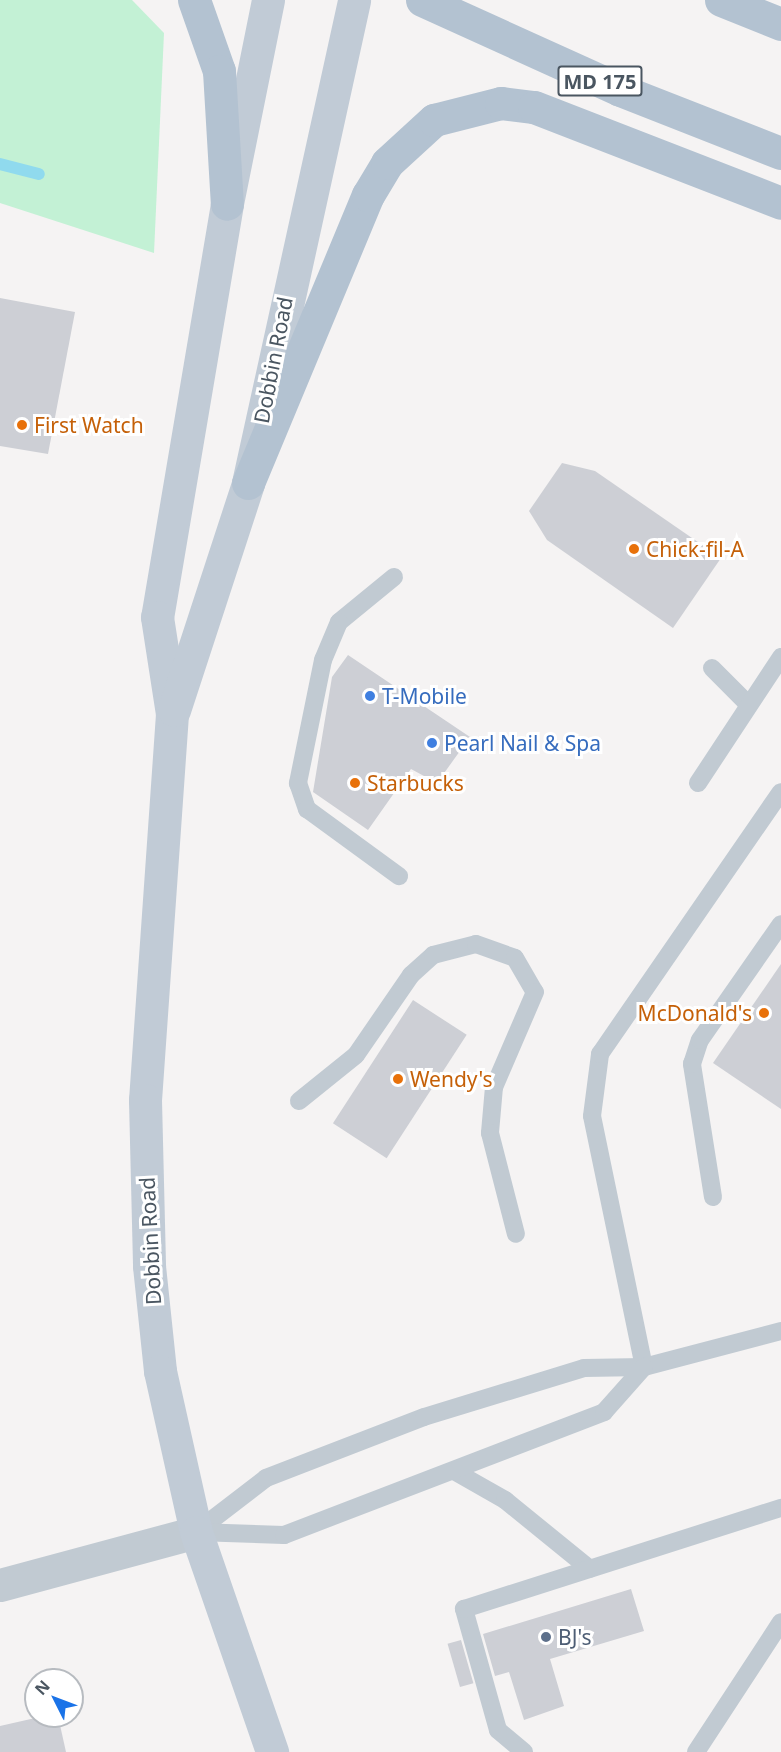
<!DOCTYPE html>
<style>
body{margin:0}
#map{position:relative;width:781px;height:1752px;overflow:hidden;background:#f5f3f3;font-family:"Noto Sans",sans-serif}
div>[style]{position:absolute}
.green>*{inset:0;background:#c3f1d5}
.stream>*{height:12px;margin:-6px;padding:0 6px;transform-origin:6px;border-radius:6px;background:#90daee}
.building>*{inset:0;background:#cdcfd5;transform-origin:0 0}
.lane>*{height:18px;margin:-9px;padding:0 9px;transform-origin:9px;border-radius:9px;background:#c1cad2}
.street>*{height:33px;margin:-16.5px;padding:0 16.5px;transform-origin:16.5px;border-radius:16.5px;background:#c1cad2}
.secondary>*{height:33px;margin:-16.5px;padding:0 16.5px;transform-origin:16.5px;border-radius:16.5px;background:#c1cbd6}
.primary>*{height:33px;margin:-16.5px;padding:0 16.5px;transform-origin:16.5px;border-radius:16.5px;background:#b3c2d1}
.dots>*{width:16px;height:16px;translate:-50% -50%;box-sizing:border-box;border:3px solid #fff;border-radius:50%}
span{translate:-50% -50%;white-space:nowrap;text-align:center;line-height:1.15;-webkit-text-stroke:6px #fff;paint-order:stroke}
.shield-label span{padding:2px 4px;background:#fff;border:2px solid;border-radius:4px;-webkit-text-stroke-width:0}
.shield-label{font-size:20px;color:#4a5661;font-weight:700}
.street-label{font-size:21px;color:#4a5661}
.food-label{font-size:21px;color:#c56008}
.left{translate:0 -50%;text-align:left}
.right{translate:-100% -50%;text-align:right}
.shop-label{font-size:21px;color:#366cbe}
.service-label{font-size:21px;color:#4e5e75}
.north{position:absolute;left:24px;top:1668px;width:60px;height:60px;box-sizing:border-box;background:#fff;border:2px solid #b7bbc0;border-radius:50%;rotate:312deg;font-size:16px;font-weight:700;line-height:24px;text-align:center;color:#4a5661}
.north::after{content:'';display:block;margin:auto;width:21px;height:27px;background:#1a73e8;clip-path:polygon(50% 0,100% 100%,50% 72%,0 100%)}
</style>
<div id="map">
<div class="green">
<i style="clip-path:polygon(0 0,132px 0,164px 33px,154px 253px,0 203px)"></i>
</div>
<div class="stream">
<i style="left:0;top:164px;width:40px;rotate:14.4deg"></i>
</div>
<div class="building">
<i style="clip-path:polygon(0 298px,75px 312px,48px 454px,0 446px)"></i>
<i style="clip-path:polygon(562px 463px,595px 471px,721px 558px,673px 628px,547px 540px,529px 511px)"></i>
<i style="clip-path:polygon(348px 655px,470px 737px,437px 783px,411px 769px,368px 830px,313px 792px,332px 677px)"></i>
<i style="clip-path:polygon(781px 964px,781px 1109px,713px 1063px)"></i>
<i style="left:413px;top:1000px;width:64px;height:147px;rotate:33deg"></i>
<i style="clip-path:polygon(631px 1589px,644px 1631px,550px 1659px,564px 1706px,524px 1720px,509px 1672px,495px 1676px,483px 1634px)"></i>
<i style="left:461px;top:1640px;width:45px;height:14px;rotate:74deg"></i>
<i style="clip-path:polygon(44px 1716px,58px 1716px,66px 1752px,0 1752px,0 1726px)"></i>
</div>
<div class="lane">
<i style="left:394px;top:577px;width:71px;rotate:140.7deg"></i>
<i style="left:339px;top:622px;width:41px;rotate:112.8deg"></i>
<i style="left:323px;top:660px;width:126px;rotate:101.5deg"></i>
<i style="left:298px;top:783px;width:28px;rotate:71deg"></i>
<i style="left:307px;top:809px;width:114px;rotate:36.1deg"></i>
<i style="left:712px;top:668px;width:52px;rotate:45deg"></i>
<i style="left:698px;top:783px;width:151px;rotate:-56.6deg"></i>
<i style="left:299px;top:1101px;width:73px;rotate:-38.9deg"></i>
<i style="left:356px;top:1055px;width:97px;rotate:-55.5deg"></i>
<i style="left:411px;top:975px;width:30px;rotate:-42deg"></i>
<i style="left:433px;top:955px;width:44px;rotate:-14.3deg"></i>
<i style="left:476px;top:944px;width:41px;rotate:19.7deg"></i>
<i style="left:515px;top:958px;width:39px;rotate:60deg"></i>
<i style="left:535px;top:992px;width:103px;rotate:113.3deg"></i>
<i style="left:494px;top:1087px;width:46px;rotate:95deg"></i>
<i style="left:490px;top:1133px;width:104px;rotate:75.6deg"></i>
<i style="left:713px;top:1197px;width:135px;rotate:-99deg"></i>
<i style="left:692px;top:1064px;width:25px;rotate:-72deg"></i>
<i style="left:700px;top:1040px;width:141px;rotate:-55.1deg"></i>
<i style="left:644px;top:1367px;width:256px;rotate:-101.7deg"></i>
<i style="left:592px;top:1116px;width:63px;rotate:-82.6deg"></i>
<i style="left:600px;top:1054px;width:318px;rotate:-55.4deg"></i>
<i style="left:454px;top:1471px;width:59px;rotate:29.6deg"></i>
<i style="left:505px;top:1500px;width:109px;rotate:39.1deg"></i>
<i style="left:196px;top:1532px;width:88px;rotate:-37.6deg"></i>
<i style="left:266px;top:1478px;width:169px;rotate:-21.1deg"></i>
<i style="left:424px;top:1417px;width:167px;rotate:-17deg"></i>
<i style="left:584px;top:1368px;width:60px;rotate:-1deg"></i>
<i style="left:644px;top:1367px;width:142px;rotate:-14.7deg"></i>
<i style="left:196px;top:1532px;width:88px;rotate:2deg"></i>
<i style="left:284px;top:1535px;width:343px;rotate:-21deg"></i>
<i style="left:604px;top:1412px;width:60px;rotate:-48.4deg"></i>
<i style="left:524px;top:1752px;width:34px;rotate:-140deg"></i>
<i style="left:498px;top:1730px;width:126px;rotate:-105.7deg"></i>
<i style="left:464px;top:1609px;width:333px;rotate:-17.7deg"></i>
<i style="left:696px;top:1752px;width:155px;rotate:-56.8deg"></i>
</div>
<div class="street">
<i style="left:0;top:1585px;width:203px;rotate:-15.1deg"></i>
</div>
<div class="secondary">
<i style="left:268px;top:0;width:208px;rotate:101.4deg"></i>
<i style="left:227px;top:204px;width:419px;rotate:99.6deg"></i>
<i style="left:157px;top:617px;width:98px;rotate:81.2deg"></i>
<i style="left:172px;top:714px;width:387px;rotate:94deg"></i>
<i style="left:145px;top:1100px;width:166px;rotate:88.6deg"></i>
<i style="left:149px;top:1266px;width:106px;rotate:84deg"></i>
<i style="left:160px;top:1371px;width:165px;rotate:77.4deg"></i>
<i style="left:196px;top:1532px;width:233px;rotate:70.9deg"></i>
<i style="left:174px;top:710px;width:239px;rotate:-71.9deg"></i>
<i style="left:248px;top:483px;width:494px;rotate:-77.6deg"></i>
</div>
<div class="primary">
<i style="left:194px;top:0;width:75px;rotate:70.6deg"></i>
<i style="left:219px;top:71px;width:133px;rotate:86.6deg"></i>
<i style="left:422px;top:0;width:217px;rotate:24.4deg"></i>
<i style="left:620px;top:90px;width:173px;rotate:21.4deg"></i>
<i style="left:721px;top:0;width:65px;rotate:21.8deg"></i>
<i style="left:248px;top:483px;width:312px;rotate:-67.4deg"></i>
<i style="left:368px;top:195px;width:37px;rotate:-59deg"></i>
<i style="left:387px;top:163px;width:64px;rotate:-42.5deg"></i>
<i style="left:434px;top:120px;width:69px;rotate:-14.2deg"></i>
<i style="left:501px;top:103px;width:33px;rotate:7deg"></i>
<i style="left:534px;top:107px;width:265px;rotate:21.2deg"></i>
</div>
<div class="dots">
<i style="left:22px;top:425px;background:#e8710a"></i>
<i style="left:634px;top:549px;background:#e8710a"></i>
<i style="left:370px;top:696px;background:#3f7fe0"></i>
<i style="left:432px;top:743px;background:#3f7fe0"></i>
<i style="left:355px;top:783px;background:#e8710a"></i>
<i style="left:764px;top:1013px;background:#e8710a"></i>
<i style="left:398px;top:1079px;background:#e8710a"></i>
<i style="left:546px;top:1637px;background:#5c6f8a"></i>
</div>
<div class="shield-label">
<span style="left:600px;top:81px">MD 175</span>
</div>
<div class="street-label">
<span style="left:273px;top:360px;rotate:-79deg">Dobbin Road</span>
<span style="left:150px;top:1241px;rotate:-93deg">Dobbin Road</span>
</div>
<div class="food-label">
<span class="left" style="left:34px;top:425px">First Watch</span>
<span class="left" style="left:646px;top:549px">Chick-fil-A</span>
<span class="left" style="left:367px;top:783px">Starbucks</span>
<span class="right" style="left:752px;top:1013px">McDonald's</span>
<span class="left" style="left:410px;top:1079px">Wendy's</span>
</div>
<div class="shop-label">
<span class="left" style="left:382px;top:696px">T-Mobile</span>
<span class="left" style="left:444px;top:743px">Pearl Nail &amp; Spa</span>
</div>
<div class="service-label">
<span class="left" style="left:558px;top:1637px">BJ's</span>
</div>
<div class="north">N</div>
</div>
